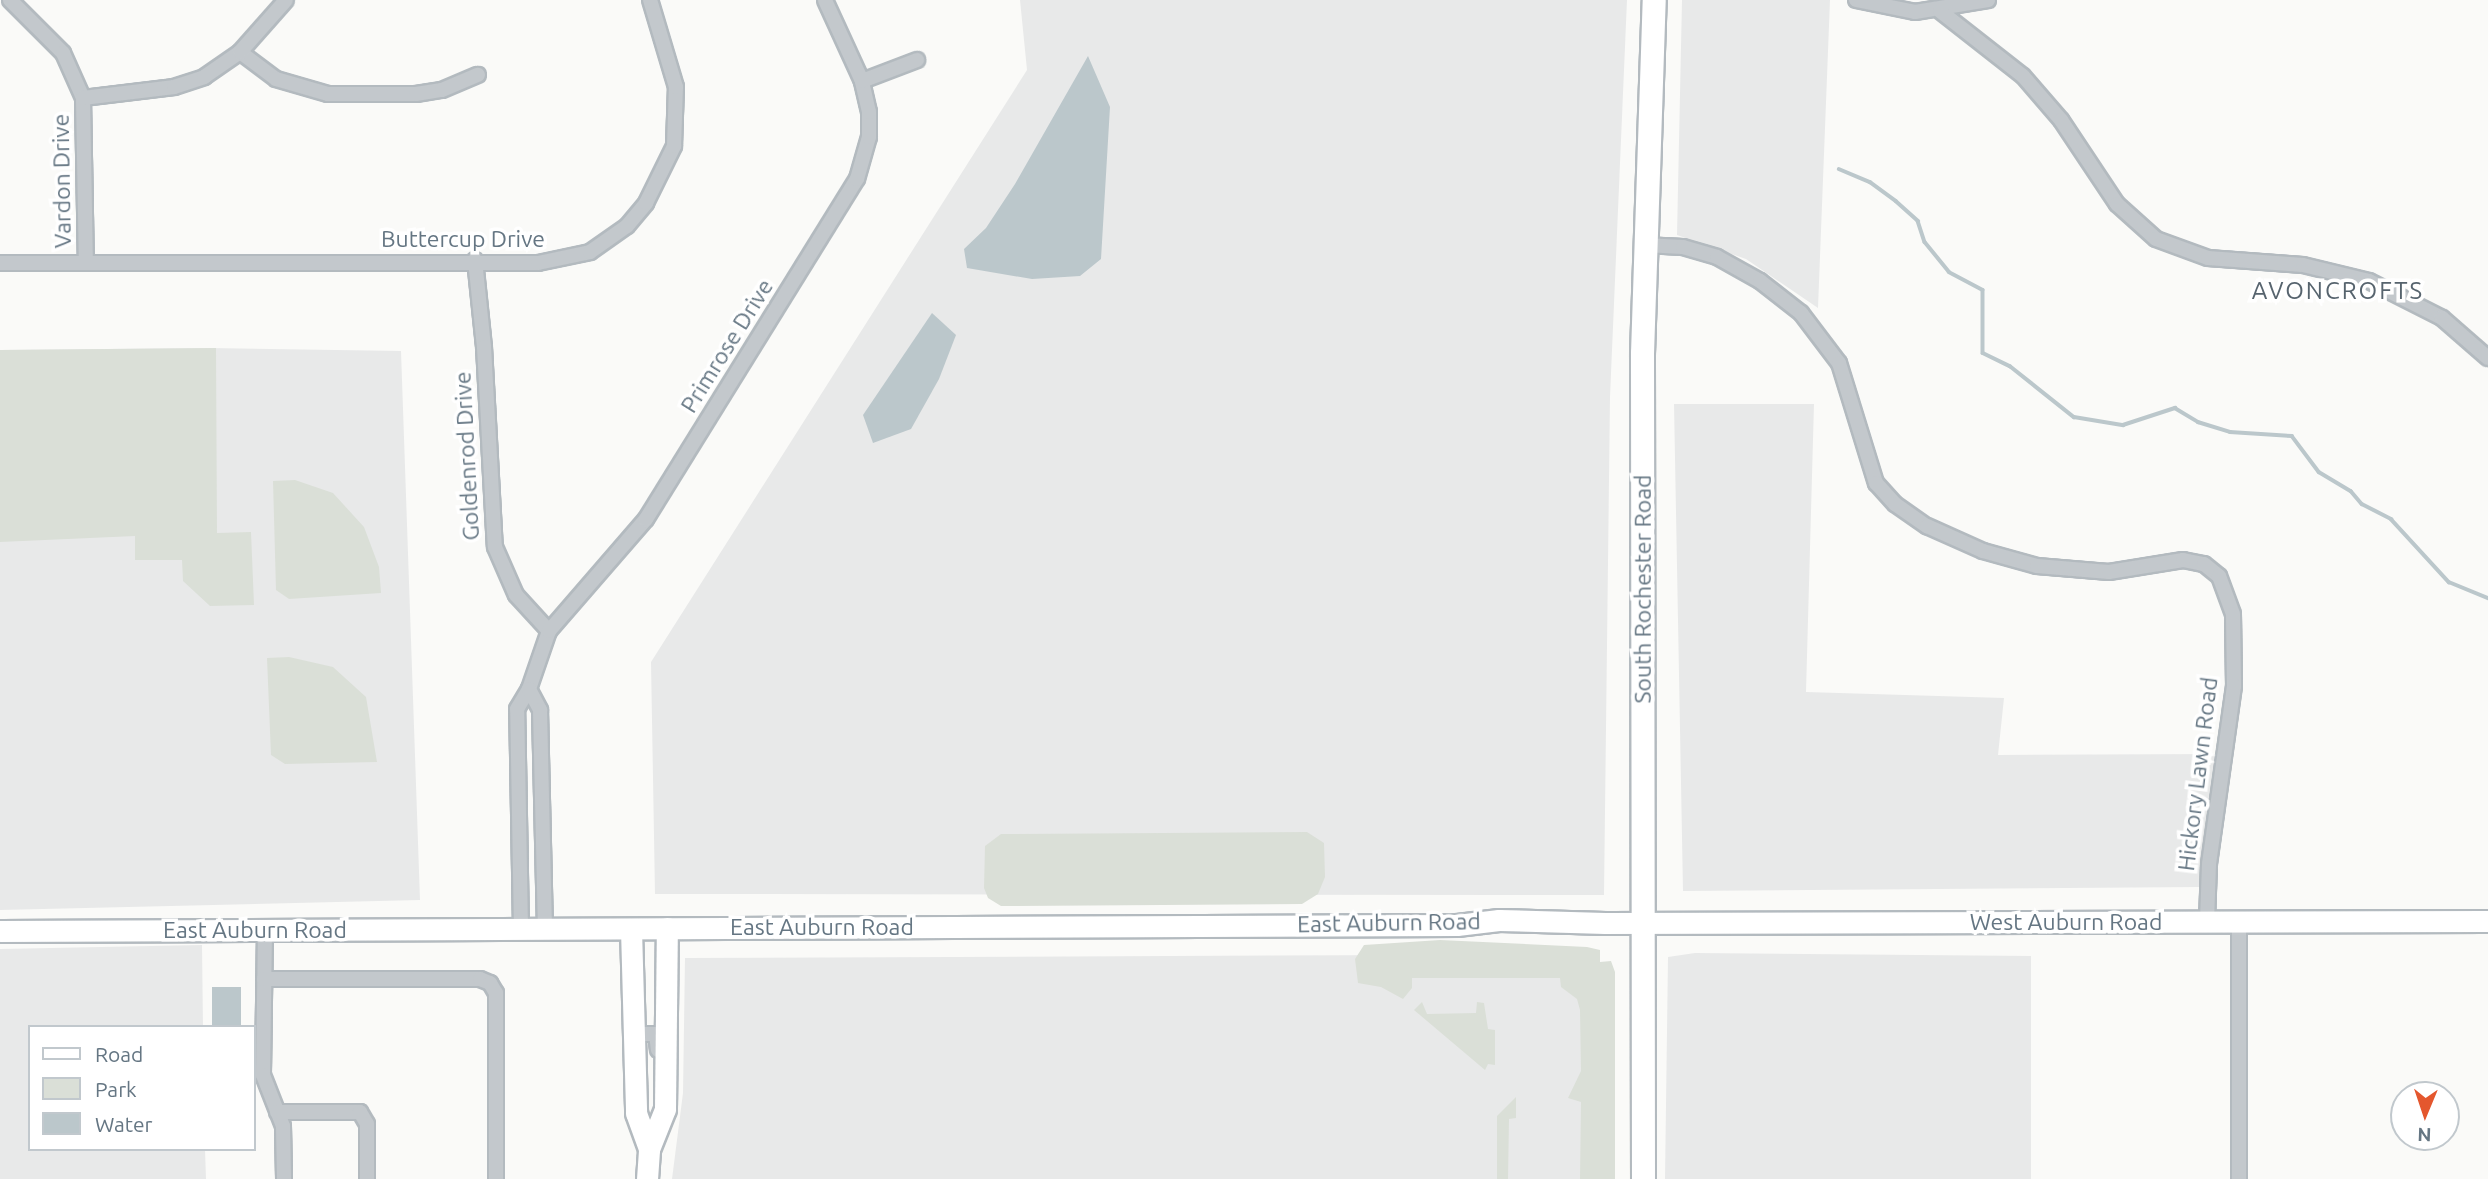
<!DOCTYPE html>
<style>
body{margin:0}
#map{position:relative;width:2488px;height:1179px;overflow:hidden;background:#fafaf8;font-family:Ubuntu,sans-serif}
div>[style]{position:absolute}
.built>*{inset:0;background:#e8e9e9}
.green>*{inset:0;background:#dadfd7}
.water>*{inset:0;background:#bbc7cb;transform-origin:0 0}
.stream>*{height:3.5px;margin:-1.75px;padding:0 1.75px;transform-origin:1.75px;border-radius:1.75px;background:#bbc7cb}
.roads{filter:drop-shadow(2px 0 #b3babf) drop-shadow(-2px 0 #b3babf) drop-shadow(0 2px #b3babf) drop-shadow(0 -2px #b3babf)}
.street>*{height:14px;margin:-7px;padding:0 7px;transform-origin:7px;border-radius:7px;background:#c3c8cc}
.secondary>*{height:21px;margin:-10.5px;padding:0 10.5px;transform-origin:10.5px;border-radius:10.5px;background:#fff}
.primary>*{height:23px;margin:-11.5px;padding:0 11.5px;transform-origin:11.5px;border-radius:11.5px;background:#fff}
span{translate:-50% -50%;white-space:nowrap;text-align:center;line-height:1.15;-webkit-text-stroke:7px #fff;paint-order:stroke}
.street-label{font-size:23px;color:#657683}
.neighbourhood-label{font-size:24px;color:#57646e;letter-spacing:2px}
.legend{position:absolute;left:28px;top:1025px;width:228px;height:126px;box-sizing:border-box;background:#fff;border:2px solid #c1c8cd;margin:0;padding:9px 12px;list-style:none;font-size:21px;color:#657683}
.legend li{display:flex;align-items:center;gap:14px;height:35px}
.legend b{width:35px;border:2px solid #c1c8cd}
.north{position:absolute;left:2390px;top:1081px;width:70px;height:70px;box-sizing:border-box;background:#fff;border:2px solid #c1c8cd;border-radius:50%;rotate:182deg;font-size:19px;font-weight:700;line-height:28px;text-align:center;color:#657683}
.north::after{content:'';display:block;margin:auto;width:24px;height:32px;background:#e4572e;clip-path:polygon(50% 0,100% 100%,50% 72%,0 100%)}
</style>
<div id="map">
<div class="built">
<i style="clip-path:polygon(1020px 0,1627px 0,1610px 397px,1604px 895px,655px 894px,651px 662px,1027px 70px)"></i>
<i style="clip-path:polygon(1682px 0,1830px 0,1818px 308px,1746px 259px,1677px 235px)"></i>
<i style="clip-path:polygon(209px 348px,401px 351px,420px 900px,0 910px,0 350px)"></i>
<i style="clip-path:polygon(1674px 404px,1814px 404px,1806px 692px,2004px 698px,1998px 755px,2216px 754px,2200px 887px,1683px 891px)"></i>
<i style="clip-path:polygon(202px 945px,203px 1027px,30px 1027px,30px 1149px,205px 1149px,206px 1179px,0 1179px,0 949px)"></i>
<i style="clip-path:polygon(1695px 953px,2031px 956px,2031px 1179px,1665px 1179px,1668px 957px)"></i>
<i style="clip-path:polygon(1418px 955px,1601px 963px,1602px 1179px,672px 1179px,683px 1093px,685px 958px)"></i>
</div>
<div class="green">
<i style="clip-path:polygon(216px 348px,217px 533px,251px 532px,254px 605px,210px 606px,183px 581px,182px 560px,135px 560px,135px 536px,0 542px,0 350px)"></i>
<i style="clip-path:polygon(295px 480px,333px 493px,364px 527px,379px 567px,381px 593px,289px 599px,276px 590px,273px 481px)"></i>
<i style="clip-path:polygon(289px 657px,333px 667px,366px 697px,377px 762px,285px 764px,271px 755px,267px 658px)"></i>
<i style="clip-path:polygon(1307px 832px,1324px 843px,1325px 877px,1318px 894px,1302px 904px,1001px 906px,988px 898px,984px 888px,985px 846px,1001px 834px)"></i>
<i style="clip-path:polygon(1440px 940px,1587px 947px,1600px 950px,1600px 962px,1611px 961px,1615px 972px,1615px 1179px,1580px 1179px,1581px 1102px,1568px 1098px,1581px 1071px,1580px 1010px,1577px 999px,1561px 987px,1560px 978px,1412px 978px,1412px 988px,1403px 999px,1381px 987px,1358px 983px,1355px 959px,1364px 945px)"></i>
<i style="clip-path:polygon(1422px 1002px,1427px 1014px,1476px 1013px,1477px 1002px,1484px 1003px,1488px 1029px,1495px 1030px,1495px 1065px,1488px 1064px,1485px 1070px,1414px 1010px)"></i>
<i style="clip-path:polygon(1516px 1097px,1516px 1118px,1509px 1119px,1508px 1179px,1497px 1179px,1497px 1116px)"></i>
</div>
<div class="water">
<i style="clip-path:polygon(1088px 56px,1110px 107px,1101px 259px,1080px 276px,1032px 279px,967px 268px,964px 249px,986px 228px,1015px 184px)"></i>
<i style="clip-path:polygon(932px 313px,956px 335px,939px 379px,911px 429px,873px 443px,863px 415px)"></i>
<i style="left:241px;top:987px;width:40px;height:29px;rotate:90deg"></i>
</div>
<div class="stream">
<i style="left:1839px;top:169px;width:34px;rotate:23deg"></i>
<i style="left:1870px;top:182px;width:32px;rotate:36deg"></i>
<i style="left:1896px;top:201px;width:30px;rotate:42deg"></i>
<i style="left:1918px;top:221px;width:22px;rotate:72deg"></i>
<i style="left:1925px;top:242px;width:38px;rotate:51deg"></i>
<i style="left:1949px;top:272px;width:38px;rotate:28deg"></i>
<i style="left:1983px;top:290px;width:63px;rotate:90deg"></i>
<i style="left:1983px;top:353px;width:30px;rotate:26deg"></i>
<i style="left:2010px;top:366px;width:82px;rotate:38.6deg"></i>
<i style="left:2074px;top:417px;width:50px;rotate:9.3deg"></i>
<i style="left:2123px;top:425px;width:55px;rotate:-18.1deg"></i>
<i style="left:2175px;top:408px;width:27px;rotate:31deg"></i>
<i style="left:2198px;top:422px;width:34px;rotate:17deg"></i>
<i style="left:2230px;top:432px;width:62px;rotate:3.7deg"></i>
<i style="left:2292px;top:436px;width:45px;rotate:53.1deg"></i>
<i style="left:2319px;top:472px;width:37px;rotate:31deg"></i>
<i style="left:2351px;top:491px;width:17px;rotate:50deg"></i>
<i style="left:2362px;top:504px;width:33px;rotate:27deg"></i>
<i style="left:2391px;top:519px;width:86px;rotate:47.4deg"></i>
<i style="left:2449px;top:582px;width:42px;rotate:22.3deg"></i>
</div>
<div class="roads">
<div class="street">
<i style="left:10px;top:0;width:75px;rotate:45deg"></i>
<i style="left:63px;top:53px;width:49px;rotate:66deg"></i>
<i style="left:83px;top:98px;width:165px;rotate:89deg"></i>
<i style="left:1856px;top:0;width:60px;rotate:11.5deg"></i>
<i style="left:1915px;top:12px;width:74px;rotate:-9.3deg"></i>
<i style="left:1940px;top:11px;width:105px;rotate:38.1deg"></i>
<i style="left:2023px;top:76px;width:58px;rotate:49.2deg"></i>
<i style="left:2061px;top:120px;width:101px;rotate:56.3deg"></i>
<i style="left:2117px;top:204px;width:52px;rotate:41.9deg"></i>
<i style="left:2156px;top:239px;width:55px;rotate:20.1deg"></i>
<i style="left:2208px;top:258px;width:95px;rotate:4.2deg"></i>
<i style="left:2303px;top:265px;width:68px;rotate:13.6deg"></i>
<i style="left:2369px;top:281px;width:82px;rotate:26.9deg"></i>
<i style="left:2442px;top:318px;width:61px;rotate:41deg"></i>
<i style="left:240px;top:52px;width:45px;rotate:36.9deg"></i>
<i style="left:276px;top:79px;width:54px;rotate:16.1deg"></i>
<i style="left:328px;top:94px;width:88px"></i>
<i style="left:416px;top:94px;width:26px;rotate:-9deg"></i>
<i style="left:442px;top:90px;width:39px;rotate:-23deg"></i>
<i style="left:862px;top:81px;width:59px;rotate:-20.9deg"></i>
<i style="left:83px;top:98px;width:92px;rotate:-6.9deg"></i>
<i style="left:174px;top:87px;width:32px;rotate:-18deg"></i>
<i style="left:204px;top:77px;width:44px;rotate:-34.8deg"></i>
<i style="left:240px;top:52px;width:69px;rotate:-48.5deg"></i>
<i style="left:1644px;top:245px;width:39px;rotate:3deg"></i>
<i style="left:1683px;top:247px;width:35px;rotate:16deg"></i>
<i style="left:1717px;top:257px;width:49px;rotate:29.2deg"></i>
<i style="left:1760px;top:281px;width:52px;rotate:38deg"></i>
<i style="left:1801px;top:313px;width:63px;rotate:52.8deg"></i>
<i style="left:1839px;top:363px;width:126px;rotate:72.9deg"></i>
<i style="left:1876px;top:483px;width:28px;rotate:48deg"></i>
<i style="left:1895px;top:504px;width:39px;rotate:35deg"></i>
<i style="left:1927px;top:526px;width:61px;rotate:24.1deg"></i>
<i style="left:1983px;top:551px;width:56px;rotate:15.5deg"></i>
<i style="left:2037px;top:566px;width:72px;rotate:4.8deg"></i>
<i style="left:2109px;top:572px;width:75px;rotate:-9.2deg"></i>
<i style="left:2183px;top:560px;width:21px;rotate:11deg"></i>
<i style="left:2204px;top:564px;width:19px;rotate:39deg"></i>
<i style="left:2219px;top:576px;width:40px;rotate:69.8deg"></i>
<i style="left:2233px;top:614px;width:72px;rotate:89.2deg"></i>
<i style="left:2234px;top:686px;width:180px;rotate:98deg"></i>
<i style="left:2209px;top:864px;width:57px;rotate:92deg"></i>
<i style="left:475px;top:260px;width:87px;rotate:84.1deg"></i>
<i style="left:484px;top:347px;width:200px;rotate:86.9deg"></i>
<i style="left:495px;top:547px;width:52px;rotate:66.4deg"></i>
<i style="left:516px;top:595px;width:49px;rotate:47.5deg"></i>
<i style="left:0;top:263px;width:538px"></i>
<i style="left:538px;top:263px;width:53px;rotate:-11.9deg"></i>
<i style="left:590px;top:252px;width:45px;rotate:-35.1deg"></i>
<i style="left:627px;top:226px;width:30px;rotate:-50deg"></i>
<i style="left:646px;top:203px;width:64px;rotate:-63.8deg"></i>
<i style="left:674px;top:146px;width:59px;rotate:-88.1deg"></i>
<i style="left:676px;top:87px;width:91px;rotate:-106.6deg"></i>
<i style="left:529px;top:689px;width:61px;rotate:-71deg"></i>
<i style="left:549px;top:631px;width:148px;rotate:-49.1deg"></i>
<i style="left:646px;top:519px;width:400px;rotate:-58.2deg"></i>
<i style="left:857px;top:179px;width:44px;rotate:-74.1deg"></i>
<i style="left:869px;top:137px;width:25px;rotate:-90deg"></i>
<i style="left:869px;top:112px;width:32px;rotate:-103deg"></i>
<i style="left:862px;top:81px;width:89px;rotate:-114.6deg"></i>
<i style="left:2239px;top:921px;width:258px;rotate:90deg"></i>
<i style="left:521px;top:929px;width:220px;rotate:-91deg"></i>
<i style="left:517px;top:709px;width:23px;rotate:-59deg"></i>
<i style="left:529px;top:689px;width:24px;rotate:62deg"></i>
<i style="left:540px;top:710px;width:219px;rotate:88.7deg"></i>
<i style="left:265px;top:930px;width:145px;rotate:90.8deg"></i>
<i style="left:263px;top:1075px;width:55px;rotate:68.6deg"></i>
<i style="left:283px;top:1126px;width:53px;rotate:88.9deg"></i>
<i style="left:264px;top:979px;width:216px"></i>
<i style="left:480px;top:979px;width:11px;rotate:22deg"></i>
<i style="left:490px;top:983px;width:12px;rotate:59deg"></i>
<i style="left:496px;top:993px;width:186px;rotate:90deg"></i>
<i style="left:634px;top:1034px;width:22px"></i>
<i style="left:656px;top:1034px;width:16px;rotate:83deg"></i>
<i style="left:277px;top:1112px;width:83px"></i>
<i style="left:360px;top:1112px;width:14px;rotate:60deg"></i>
<i style="left:367px;top:1124px;width:55px;rotate:90deg"></i>
</div>
<div class="secondary">
<i style="left:631px;top:929px;width:184px;rotate:88.4deg"></i>
<i style="left:636px;top:1113px;width:38px;rotate:70deg"></i>
<i style="left:0;top:931px;width:1457px;rotate:-0.24deg"></i>
<i style="left:1457px;top:925px;width:42px;rotate:-6.8deg"></i>
<i style="left:1499px;top:920px;width:106px;rotate:1.6deg"></i>
<i style="left:1605px;top:923px;width:883px;rotate:-0.13deg"></i>
<i style="left:647px;top:1179px;width:30px;rotate:-86deg"></i>
<i style="left:649px;top:1149px;width:43px;rotate:-68.2deg"></i>
<i style="left:665px;top:1109px;width:181px;rotate:-89.4deg"></i>
</div>
<div class="primary">
<i style="left:1643px;top:1179px;width:826px;rotate:-90.07deg"></i>
<i style="left:1642px;top:353px;width:353px;rotate:-88.1deg"></i>
</div>
</div>
<div class="street-label">
<span style="left:62px;top:181px;rotate:-91deg">Vardon Drive</span>
<span style="left:463px;top:239px">Buttercup Drive</span>
<span style="left:727px;top:346px;rotate:-58deg">Primrose Drive</span>
<span style="left:467px;top:456px;rotate:-93deg">Goldenrod Drive</span>
<span style="left:1643px;top:589px;rotate:-90deg">South Rochester Road</span>
<span style="left:2198px;top:774px;rotate:-83deg">Hickory Lawn Road</span>
<span style="left:2066px;top:922px">West Auburn Road</span>
<span style="left:1389px;top:923px;rotate:-1deg">East Auburn Road</span>
<span style="left:822px;top:927px">East Auburn Road</span>
<span style="left:255px;top:930px">East Auburn Road</span>
</div>
<div class="neighbourhood-label">
<span style="left:2338px;top:291px">AVONCROFTS</span>
</div>
<ul class="legend">
<li><b style="height:9px;background:#fff"></b>Road</li>
<li><b style="height:19px;background:#dadfd7"></b>Park</li>
<li><b style="height:19px;background:#bbc7cb"></b>Water</li>
</ul>
<div class="north">N</div>
</div>
